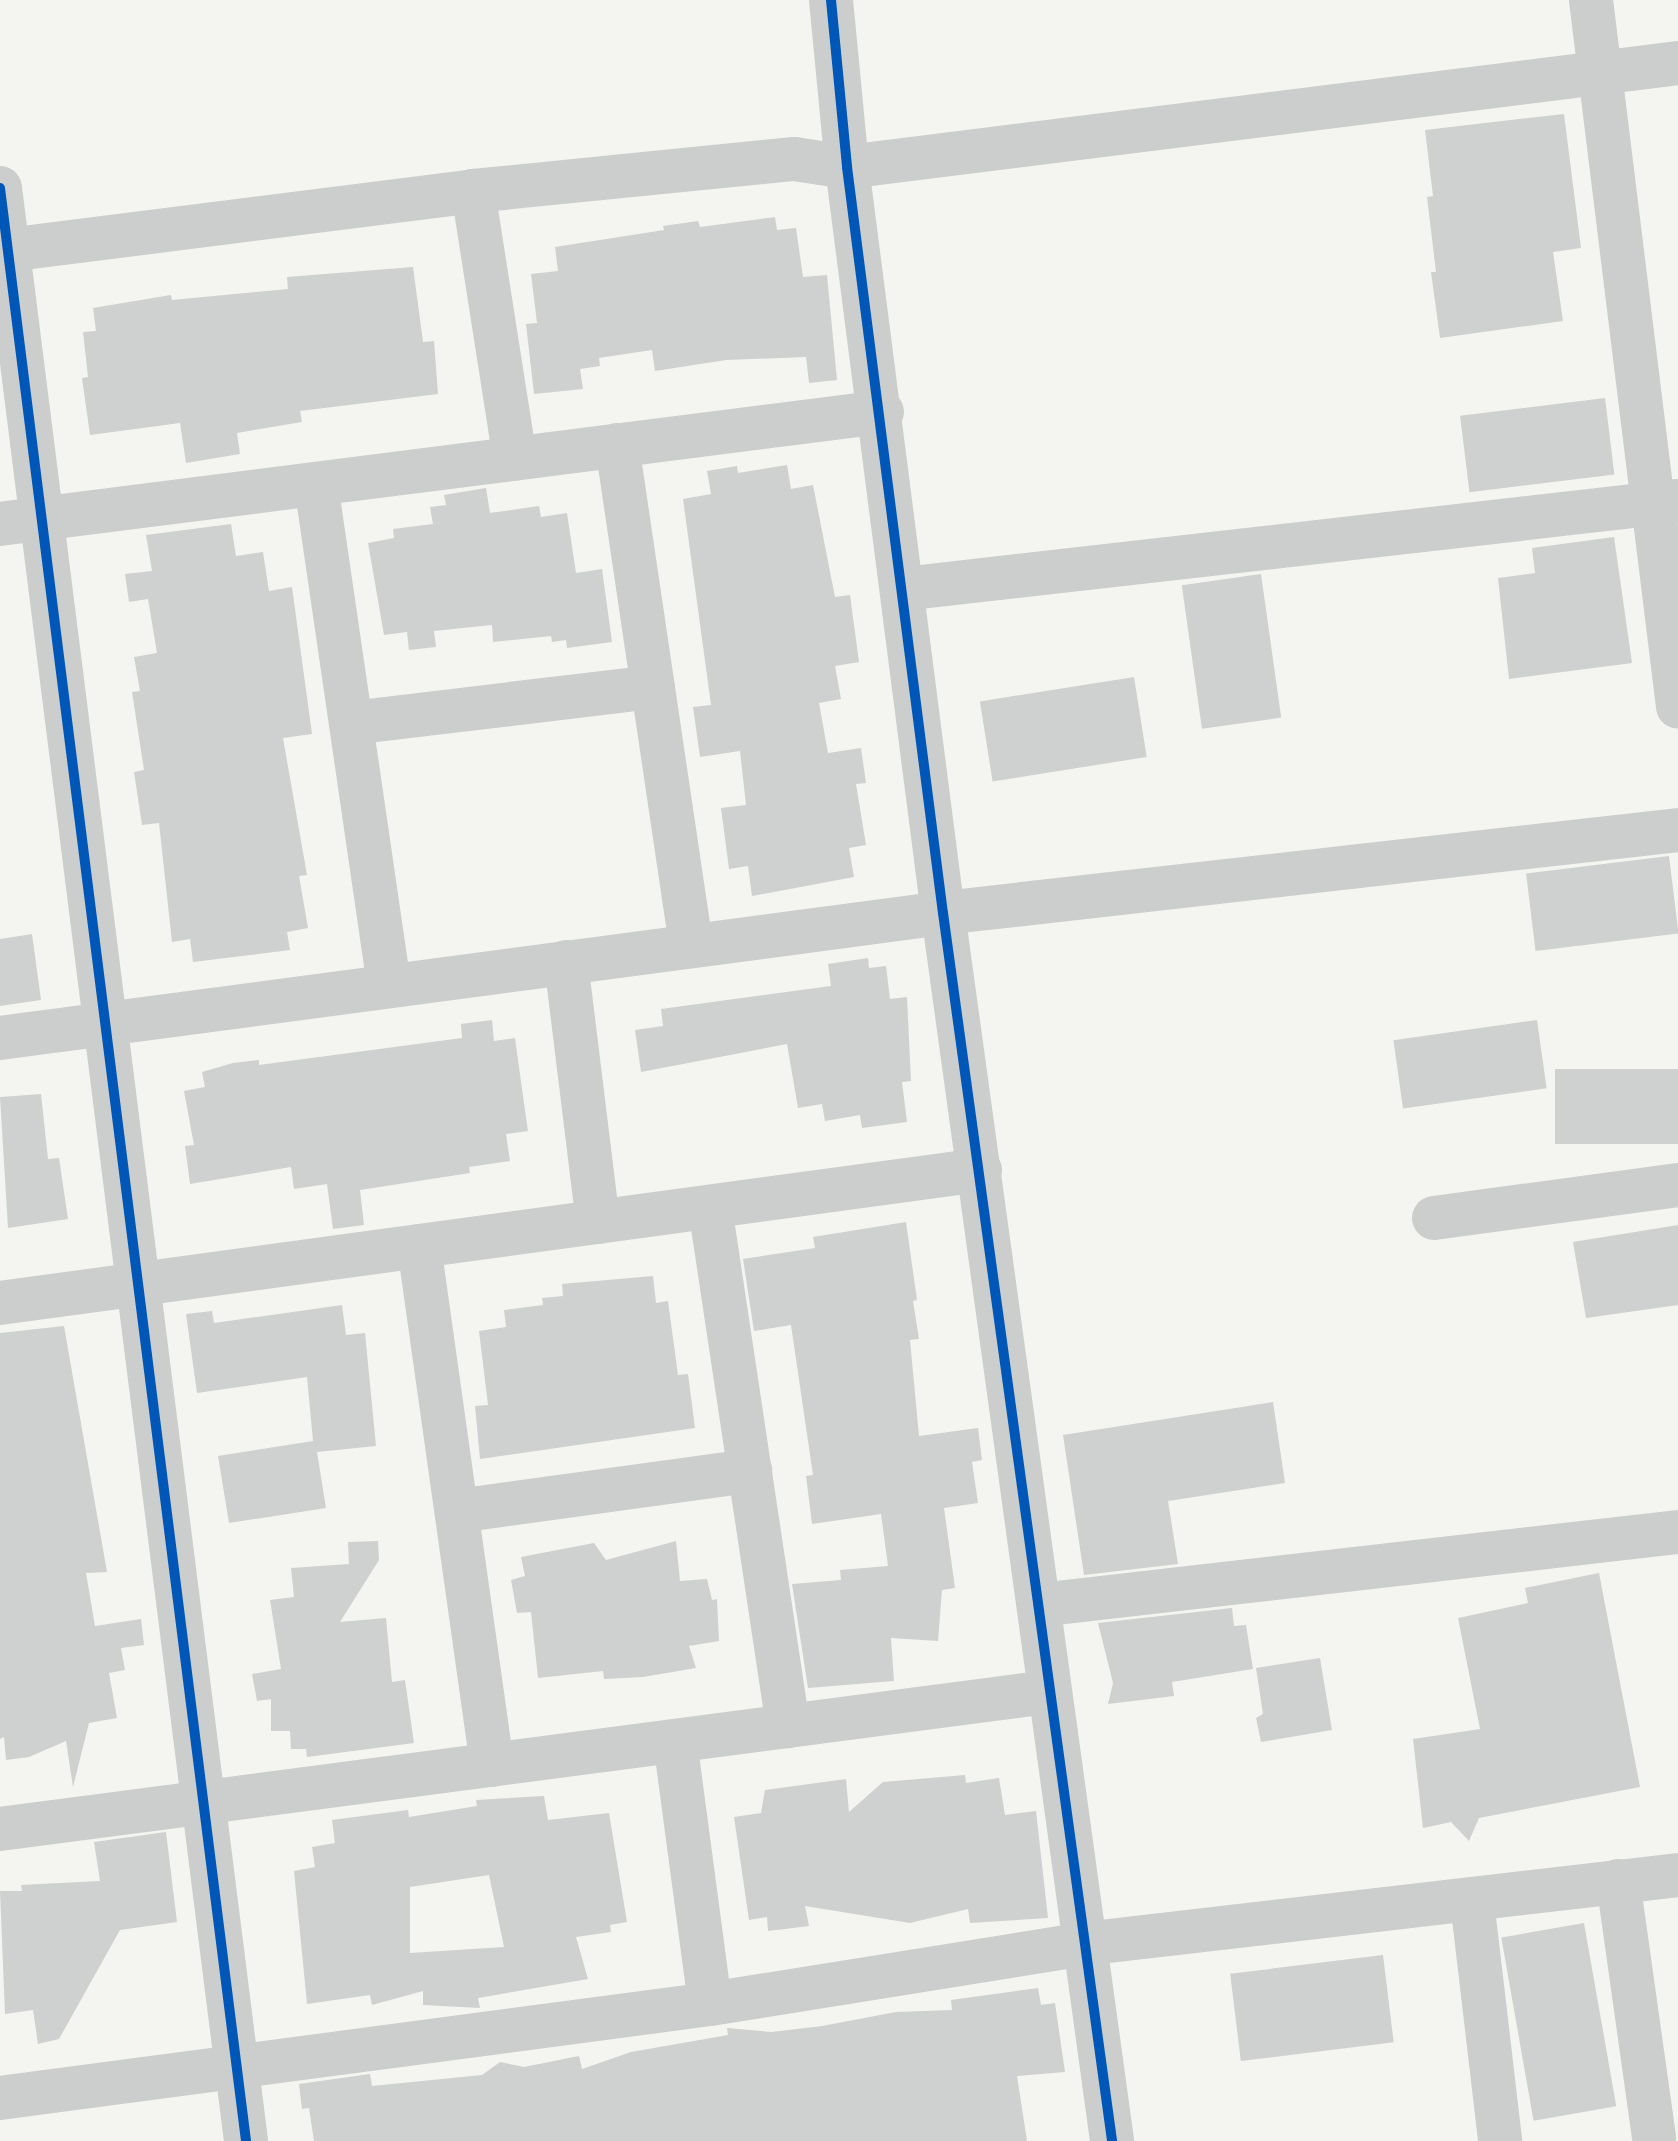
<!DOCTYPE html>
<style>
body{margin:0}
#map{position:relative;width:1678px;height:2141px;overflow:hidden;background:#f4f4f1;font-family:Montserrat,sans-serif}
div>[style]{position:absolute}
.building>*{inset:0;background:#cfd1d0;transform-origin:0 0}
.minor>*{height:44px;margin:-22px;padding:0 22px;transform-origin:22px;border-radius:22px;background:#cccece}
.cycleway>*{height:10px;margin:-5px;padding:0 5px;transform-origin:5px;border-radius:5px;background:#0057b8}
span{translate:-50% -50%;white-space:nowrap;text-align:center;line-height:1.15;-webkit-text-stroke:8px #fff;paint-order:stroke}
</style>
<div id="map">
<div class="building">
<i style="clip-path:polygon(1564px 114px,1581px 248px,1553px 252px,1563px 321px,1440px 338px,1431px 272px,1436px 272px,1427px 197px,1433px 196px,1425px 130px)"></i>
<i style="clip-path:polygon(775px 217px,777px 230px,796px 228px,803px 277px,827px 275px,837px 380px,809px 383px,806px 357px,726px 360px,655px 371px,652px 350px,599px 358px,600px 366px,580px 369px,583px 389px,534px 394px,526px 324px,537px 323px,531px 274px,558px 271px,555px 247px,664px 230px,663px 226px,698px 221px,700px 227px)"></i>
<i style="clip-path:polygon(413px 267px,423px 342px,434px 341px,438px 394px,300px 411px,302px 422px,237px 433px,240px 454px,186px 463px,180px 423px,90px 435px,82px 378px,88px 377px,83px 332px,96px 331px,93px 308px,171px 295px,172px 300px,288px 289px,287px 277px)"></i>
<i style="left:1605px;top:398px;width:77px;height:146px;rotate:83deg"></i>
<i style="clip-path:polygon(787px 465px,791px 489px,813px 485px,835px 597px,850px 595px,859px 662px,835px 666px,841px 699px,819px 703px,828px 753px,861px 748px,866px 783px,856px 784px,866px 845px,849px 848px,854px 877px,752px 896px,748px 866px,729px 869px,721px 808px,746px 805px,740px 751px,700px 757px,693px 707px,711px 705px,683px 499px,711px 494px,707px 471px,737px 466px,738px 473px)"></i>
<i style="clip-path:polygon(486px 488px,490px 513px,539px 506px,541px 517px,567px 513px,576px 573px,602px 569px,612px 642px,567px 648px,566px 640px,552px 642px,551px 636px,493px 642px,492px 625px,434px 631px,436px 647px,409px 650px,407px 632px,384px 635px,368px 543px,394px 538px,393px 529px,433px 524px,430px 507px,446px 505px,444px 495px)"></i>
<i style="clip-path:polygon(231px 524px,236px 556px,263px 552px,269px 591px,292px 587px,312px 734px,283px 738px,307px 875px,299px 876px,308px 928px,287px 932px,290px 950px,193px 962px,190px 939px,172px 942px,159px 823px,142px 825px,134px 772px,144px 770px,132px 692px,140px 691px,134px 657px,157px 653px,148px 599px,129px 602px,125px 574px,152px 571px,146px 535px)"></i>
<i style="clip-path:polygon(1614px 537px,1632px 663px,1509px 679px,1498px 578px,1535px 573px,1532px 548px)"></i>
<i style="left:1261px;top:574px;width:145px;height:80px;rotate:82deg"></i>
<i style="left:1134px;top:677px;width:81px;height:156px;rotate:81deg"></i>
<i style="left:1669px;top:856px;width:78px;height:144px;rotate:83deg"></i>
<i style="clip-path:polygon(32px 934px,41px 1000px,0 1006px,0 939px)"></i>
<i style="clip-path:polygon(868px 958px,869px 968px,886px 966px,890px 999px,907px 997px,911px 1081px,902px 1082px,907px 1122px,862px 1128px,860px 1115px,825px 1121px,822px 1104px,798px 1108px,787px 1044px,641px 1072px,635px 1030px,663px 1026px,661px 1009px,831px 986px,828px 964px)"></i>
<i style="clip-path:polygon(492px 1020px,494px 1041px,515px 1038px,523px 1096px,528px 1131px,506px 1134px,510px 1161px,469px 1167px,470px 1173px,360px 1190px,364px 1225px,333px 1229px,327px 1184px,294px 1189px,291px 1167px,190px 1184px,185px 1146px,194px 1145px,184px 1091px,205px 1087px,202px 1072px,233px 1063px,259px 1060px,259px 1065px,462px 1038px,461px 1024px)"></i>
<i style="left:1537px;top:1020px;width:69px;height:145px;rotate:82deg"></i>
<i style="left:1678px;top:1069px;width:75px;height:123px;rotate:90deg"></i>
<i style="clip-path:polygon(41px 1094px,48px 1159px,59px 1158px,68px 1219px,8px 1228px,0 1097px)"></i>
<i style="clip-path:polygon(906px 1222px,917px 1300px,913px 1301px,919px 1339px,910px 1340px,919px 1436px,978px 1428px,982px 1460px,972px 1462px,978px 1503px,944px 1508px,955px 1588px,942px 1590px,938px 1641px,891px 1638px,894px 1681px,808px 1688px,792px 1584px,841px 1580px,840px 1570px,888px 1566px,881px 1514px,812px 1524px,806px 1476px,813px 1475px,791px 1325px,754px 1331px,743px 1259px,815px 1248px,813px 1237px)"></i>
<i style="clip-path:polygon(1678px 1225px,1678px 1305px,1586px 1318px,1573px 1242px)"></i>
<i style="clip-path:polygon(653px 1276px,656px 1303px,668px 1301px,678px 1375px,688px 1374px,695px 1428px,480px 1459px,475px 1406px,488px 1405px,479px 1331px,506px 1327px,504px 1310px,543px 1305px,542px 1298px,563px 1296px,562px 1284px)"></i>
<i style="clip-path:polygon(342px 1305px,346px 1335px,365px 1333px,376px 1446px,317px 1452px,326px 1508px,229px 1523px,218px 1456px,313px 1441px,307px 1377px,197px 1393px,186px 1314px,212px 1311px,214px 1323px)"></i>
<i style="clip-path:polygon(64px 1326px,107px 1572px,86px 1573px,95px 1626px,141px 1619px,144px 1645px,121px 1648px,125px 1670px,109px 1673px,117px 1718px,89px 1723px,73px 1787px,66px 1741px,29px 1757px,6px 1760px,4px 1737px,0 1739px,0 1333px)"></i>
<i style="clip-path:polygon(1273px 1402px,1285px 1483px,1168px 1501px,1178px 1564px,1084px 1575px,1063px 1435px)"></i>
<i style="clip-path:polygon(378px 1541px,379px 1560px,340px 1622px,386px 1618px,392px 1682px,405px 1680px,414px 1743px,307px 1757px,306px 1749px,291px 1749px,290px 1731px,271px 1731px,271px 1699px,257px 1701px,252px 1674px,281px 1669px,270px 1600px,294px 1597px,291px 1568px,349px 1564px,348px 1542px)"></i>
<i style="clip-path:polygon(676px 1541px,680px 1581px,707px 1579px,712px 1600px,717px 1599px,719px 1641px,689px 1646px,696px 1668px,643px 1677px,604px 1679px,603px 1671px,538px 1678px,531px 1612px,517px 1613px,511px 1580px,525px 1576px,521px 1557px,594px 1543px,606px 1560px)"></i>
<i style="clip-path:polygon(1599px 1573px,1640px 1787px,1479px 1818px,1469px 1841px,1451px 1822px,1423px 1828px,1413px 1739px,1480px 1729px,1458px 1618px,1528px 1603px,1525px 1588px)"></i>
<i style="clip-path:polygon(1232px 1608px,1234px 1626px,1246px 1625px,1253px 1669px,1172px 1682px,1174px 1696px,1108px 1704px,1113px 1683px,1098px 1623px)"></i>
<i style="clip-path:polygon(1320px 1658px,1332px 1730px,1261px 1742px,1256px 1718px,1263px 1714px,1256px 1668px)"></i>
<i style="clip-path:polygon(965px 1775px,966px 1783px,999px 1778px,1005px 1815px,1036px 1811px,1048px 1918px,970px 1923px,968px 1909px,910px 1923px,805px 1906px,809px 1926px,768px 1931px,767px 1917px,749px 1920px,734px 1817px,761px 1813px,765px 1790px,846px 1779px,849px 1812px,883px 1782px)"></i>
<i style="clip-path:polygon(evenodd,544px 1796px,548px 1820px,609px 1813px,627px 1922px,610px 1925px,611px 1932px,576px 1937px,588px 1979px,478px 1998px,480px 2008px,423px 2005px,423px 1991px,372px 2005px,370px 1995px,307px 2004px,294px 1871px,315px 1867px,312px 1847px,335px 1843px,332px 1820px,408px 1810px,409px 1817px,477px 1806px,476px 1800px,544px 1796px,489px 1875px,504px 1947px,410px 1953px,410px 1887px,489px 1875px)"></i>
<i style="clip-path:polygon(166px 1832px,177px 1922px,120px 1930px,59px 2039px,38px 2044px,33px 2010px,5px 2014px,0 1891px,22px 1891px,21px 1885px,100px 1881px,94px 1842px)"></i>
<i style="left:1584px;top:1923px;width:186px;height:84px;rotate:80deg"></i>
<i style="left:1383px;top:1955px;width:88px;height:154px;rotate:83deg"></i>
<i style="clip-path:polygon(1038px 1988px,1041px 2005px,1055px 2003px,1065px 2072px,1017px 2076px,1027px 2141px,314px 2141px,309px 2108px,302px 2109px,299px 2084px,370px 2074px,372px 2086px,482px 2075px,500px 2062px,524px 2067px,579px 2056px,582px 2069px,631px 2052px,728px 2035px,727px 2028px,771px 2032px,822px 2026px,896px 2012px,952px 2010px,951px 2000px)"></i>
</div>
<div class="minor">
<i style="left:831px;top:0;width:168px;rotate:84.5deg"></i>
<i style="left:847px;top:167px;width:752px;rotate:82.67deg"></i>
<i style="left:943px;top:913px;width:1240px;rotate:82.16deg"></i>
<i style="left:1591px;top:0;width:712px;rotate:82.98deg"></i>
<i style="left:0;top:188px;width:1968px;rotate:82.82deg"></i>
<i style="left:473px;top:191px;width:271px;rotate:81.1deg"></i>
<i style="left:0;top:251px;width:477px;rotate:-7.2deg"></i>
<i style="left:473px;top:191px;width:323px;rotate:-5.7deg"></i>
<i style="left:794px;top:159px;width:54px;rotate:8.6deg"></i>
<i style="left:847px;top:167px;width:837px;rotate:-7.13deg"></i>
<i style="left:617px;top:445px;width:505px;rotate:81.58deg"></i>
<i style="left:316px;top:484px;width:506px;rotate:81.71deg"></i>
<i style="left:0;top:524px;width:889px;rotate:-7.24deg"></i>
<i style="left:903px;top:589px;width:780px;rotate:-6.48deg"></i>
<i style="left:351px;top:723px;width:304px;rotate:-6.8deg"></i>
<i style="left:566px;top:962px;width:262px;rotate:83deg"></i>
<i style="left:0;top:1038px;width:951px;rotate:-7.55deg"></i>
<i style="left:943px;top:913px;width:740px;rotate:-6.44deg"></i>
<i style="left:710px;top:1207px;width:525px;rotate:81.45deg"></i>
<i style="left:1434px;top:1218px;width:246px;rotate:-7.7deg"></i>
<i style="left:419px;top:1246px;width:524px;rotate:81.99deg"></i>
<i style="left:0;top:1303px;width:989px;rotate:-7.73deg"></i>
<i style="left:457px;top:1511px;width:296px;rotate:-7.8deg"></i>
<i style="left:1039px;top:1605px;width:643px;rotate:-6.52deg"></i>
<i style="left:675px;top:1741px;width:265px;rotate:82.4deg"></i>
<i style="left:0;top:1829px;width:1056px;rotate:-7.45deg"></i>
<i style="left:1618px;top:1881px;width:259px;rotate:82deg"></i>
<i style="left:1472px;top:1901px;width:242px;rotate:83.3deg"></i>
<i style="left:0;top:2098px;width:716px;rotate:-7.54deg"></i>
<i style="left:710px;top:2004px;width:378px;rotate:-9.1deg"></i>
<i style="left:1083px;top:1944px;width:599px;rotate:-6.61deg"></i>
</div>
<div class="cycleway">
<i style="left:831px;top:0;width:168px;rotate:84.5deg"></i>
<i style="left:847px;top:167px;width:752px;rotate:82.67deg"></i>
<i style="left:943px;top:913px;width:1240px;rotate:82.16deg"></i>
<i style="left:0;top:188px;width:1968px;rotate:82.82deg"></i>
</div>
</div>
